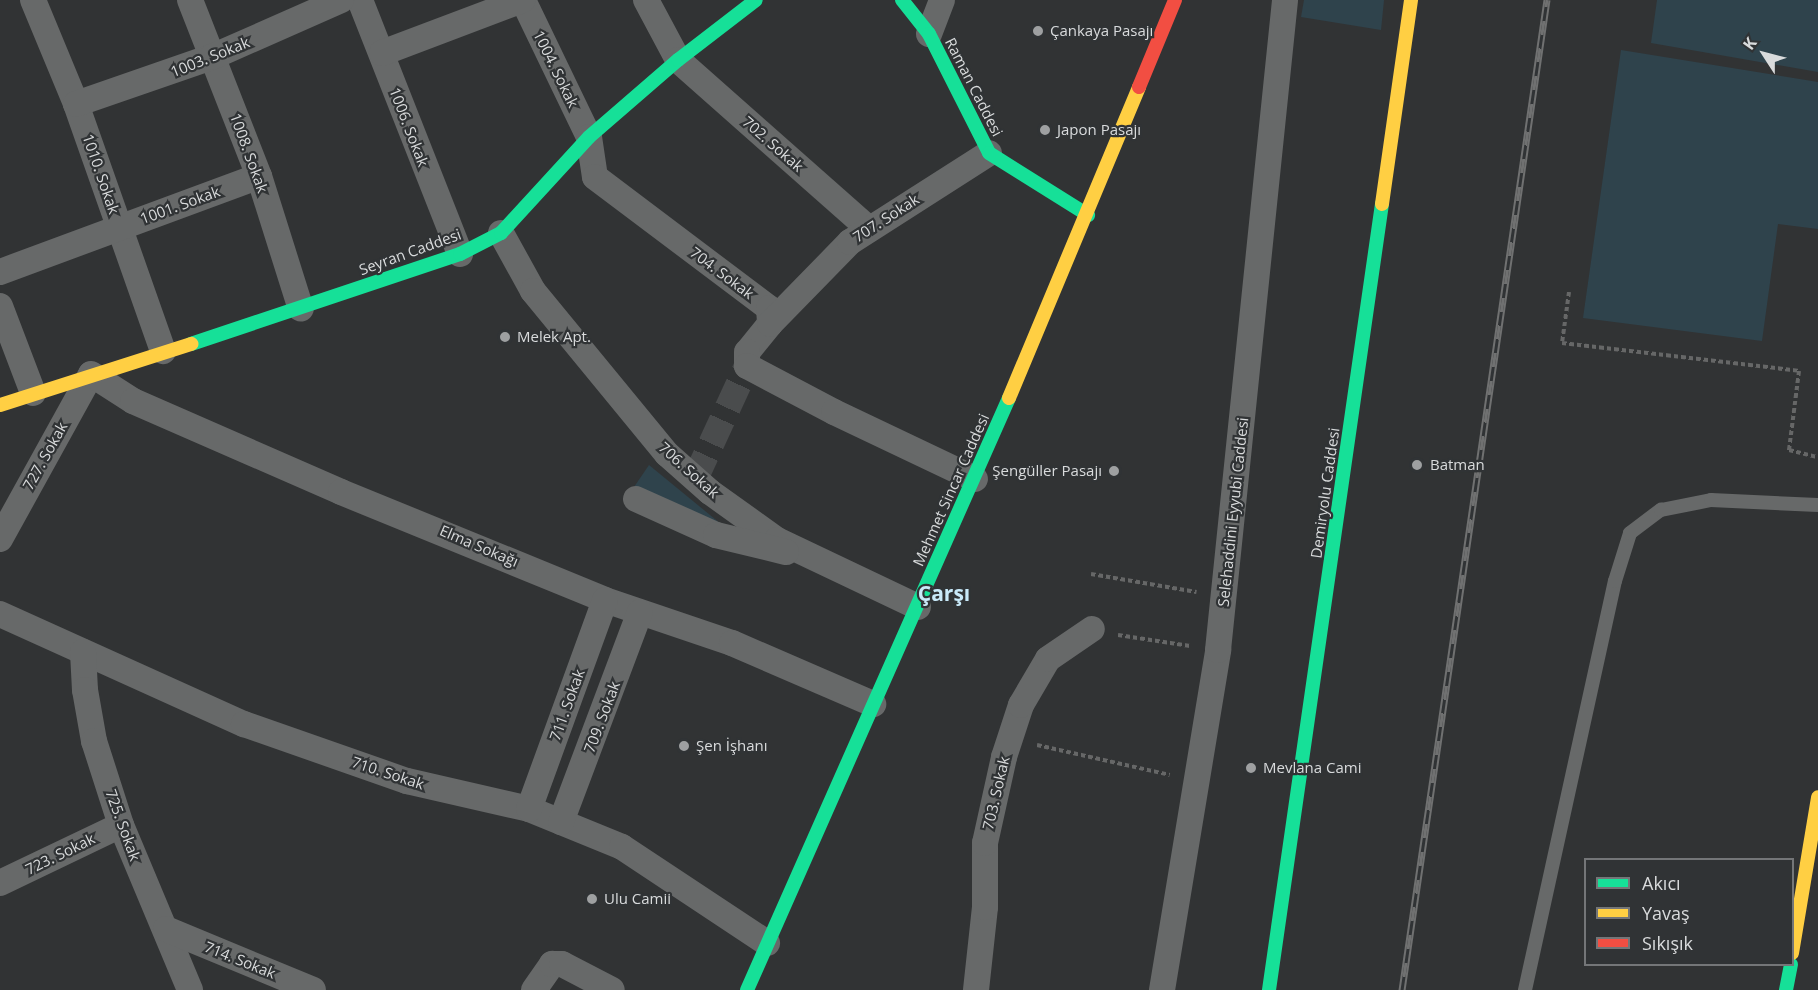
<!DOCTYPE html>
<meta charset="utf-8">
<style>
body{margin:0}
#map{position:relative;width:1818px;height:990px;overflow:hidden;background:#313334;font-family:"Open Sans",sans-serif}
div>[style]{position:absolute}
.green>*{inset:0;background:#2f434c}
.street-tunnel>*{height:26px;margin-top:-13px;transform-origin:0;background:repeating-linear-gradient(90deg,#4a4c4d 0 26px,transparent 0 39px)}
.path>*{height:4px;margin-top:-2px;transform-origin:0;background:repeating-linear-gradient(90deg,#666767 0 4.5px,transparent 0 7.5px)}
.lane>*{height:14px;margin:-7px;padding:0 7px;transform-origin:7px;border-radius:7px;background:#676969}
.street>*{height:26px;margin:-13px;padding:0 13px;transform-origin:13px;border-radius:13px;background:#676969}
.fast>*{height:14px;margin:-7px;padding:0 7px;transform-origin:7px;border-radius:7px;background:#16e098}
.slow>*{height:14px;margin:-7px;padding:0 7px;transform-origin:7px;border-radius:7px;background:#ffcf43}
.jam>*{height:14px;margin:-7px;padding:0 7px;transform-origin:7px;border-radius:7px;background:#f24e42}
.rail>*{height:7px;margin-top:-3.5px;transform-origin:0;background:repeating-linear-gradient(90deg,#303335 0 14px,#707171 0 28px);box-sizing:border-box;border-block:2px solid #707171}
.dots>*{width:16px;height:16px;translate:-50% -50%;box-sizing:border-box;border:3px solid #303335;border-radius:50%}
span{translate:-50% -50%;white-space:nowrap;text-align:center;line-height:1.15;-webkit-text-stroke:4.5px #303335;paint-order:stroke}
.poi-label{font-size:15px;color:#d9dbdc}
.left{translate:0 -50%;text-align:left}
.right{translate:-100% -50%;text-align:right}
.street-label{font-size:15px;color:#d9dbdc}
.district-label{font-size:21px;color:#c9eaf9;font-weight:700}
.legend{position:absolute;left:1584px;top:858px;width:210px;height:108px;box-sizing:border-box;background:#303335;border:2px solid #747678;margin:0;padding:8px 10px;list-style:none;font-size:18px;color:#d9dbdc}
.legend li{display:flex;align-items:center;gap:12px;height:30px}
.legend b{width:30px;border:2px solid #747678}
.north{position:absolute;left:1734px;top:24px;width:60px;height:60px;-webkit-text-stroke:4px #303335;paint-order:stroke;rotate:306deg;font-size:16px;font-weight:700;line-height:24px;text-align:center;color:#d9dbdc}
.north::after{content:'';display:block;margin:auto;width:21px;height:27px;background:#d9dbdc;clip-path:polygon(50% 0,100% 100%,50% 72%,0 100%)}
</style>
<div id="map">
<div class="green">
<i style="clip-path:polygon(1304px 0,1384px 0,1381px 30px,1301px 17px)"></i>
<i style="clip-path:polygon(1657px 0,1818px 0,1818px 72px,1651px 43px)"></i>
<i style="clip-path:polygon(1621px 50px,1818px 82px,1818px 229px,1778px 224px,1762px 341px,1583px 318px)"></i>
<i style="clip-path:polygon(649px 465px,721px 524px,634px 487px)"></i>
</div>
<div class="street-tunnel">
<i style="left:695px;top:479px;width:124px;rotate:-65.3deg"></i>
</div>
<div class="path">
<i style="left:1569px;top:292px;width:51px;rotate:97.8deg"></i>
<i style="left:1562px;top:343px;width:239px;rotate:6.7deg"></i>
<i style="left:1799px;top:371px;width:80px;rotate:97.2deg"></i>
<i style="left:1789px;top:450px;width:30px;rotate:14deg"></i>
<i style="left:1091px;top:574px;width:107px;rotate:9.7deg"></i>
<i style="left:1118px;top:635px;width:73px;rotate:8.7deg"></i>
<i style="left:1037px;top:745px;width:136px;rotate:12.7deg"></i>
</div>
<div class="lane">
<i style="left:1525px;top:990px;width:419px;rotate:-77.6deg"></i>
<i style="left:1615px;top:581px;width:50px;rotate:-72.6deg"></i>
<i style="left:1630px;top:533px;width:39px;rotate:-37deg"></i>
<i style="left:1661px;top:510px;width:51px;rotate:-11.3deg"></i>
<i style="left:1711px;top:500px;width:107px;rotate:2.7deg"></i>
</div>
<div class="street">
<i style="left:33px;top:0;width:113px;rotate:67.5deg"></i>
<i style="left:76px;top:104px;width:262px;rotate:70.6deg"></i>
<i style="left:190px;top:0;width:189px;rotate:68.6deg"></i>
<i style="left:259px;top:176px;width:139px;rotate:72.5deg"></i>
<i style="left:360px;top:0;width:273px;rotate:68.5deg"></i>
<i style="left:523px;top:0;width:152px;rotate:64.3deg"></i>
<i style="left:589px;top:137px;width:40px;rotate:81.5deg"></i>
<i style="left:595px;top:177px;width:218px;rotate:37deg"></i>
<i style="left:769px;top:308px;width:16px;rotate:86deg"></i>
<i style="left:770px;top:324px;width:36px;rotate:129deg"></i>
<i style="left:747px;top:352px;width:14px;rotate:90deg"></i>
<i style="left:747px;top:366px;width:98px;rotate:27.9deg"></i>
<i style="left:834px;top:412px;width:156px;rotate:25.4deg"></i>
<i style="left:646px;top:0;width:68px;rotate:61.9deg"></i>
<i style="left:678px;top:60px;width:254px;rotate:41.5deg"></i>
<i style="left:929px;top:34px;width:36px;rotate:-69deg"></i>
<i style="left:382px;top:53px;width:150px;rotate:-20.7deg"></i>
<i style="left:76px;top:104px;width:144px;rotate:-19.1deg"></i>
<i style="left:212px;top:57px;width:141px;rotate:-23.8deg"></i>
<i style="left:501px;top:233px;width:66px;rotate:61.1deg"></i>
<i style="left:533px;top:291px;width:211px;rotate:50.6deg"></i>
<i style="left:667px;top:454px;width:57px;rotate:41.5deg"></i>
<i style="left:710px;top:492px;width:82px;rotate:35.6deg"></i>
<i style="left:777px;top:540px;width:156px;rotate:25.4deg"></i>
<i style="left:0;top:272px;width:276px;rotate:-20.3deg"></i>
<i style="left:0;top:306px;width:93px;rotate:69.2deg"></i>
<i style="left:770px;top:324px;width:115px;rotate:-45.7deg"></i>
<i style="left:850px;top:242px;width:165px;rotate:-32.6deg"></i>
<i style="left:636px;top:499px;width:88px;rotate:24.2deg"></i>
<i style="left:716px;top:535px;width:72px;rotate:13.7deg"></i>
<i style="left:0;top:539px;width:188px;rotate:-61.1deg"></i>
<i style="left:91px;top:374px;width:50px;rotate:32.7deg"></i>
<i style="left:133px;top:401px;width:227px;rotate:23.6deg"></i>
<i style="left:341px;top:492px;width:285px;rotate:22.2deg"></i>
<i style="left:605px;top:600px;width:134px;rotate:18.7deg"></i>
<i style="left:732px;top:643px;width:154px;rotate:23.4deg"></i>
<i style="left:0;top:614px;width:268px;rotate:24.3deg"></i>
<i style="left:244px;top:724px;width:173px;rotate:19.3deg"></i>
<i style="left:407px;top:781px;width:125px;rotate:12.9deg"></i>
<i style="left:529px;top:809px;width:100px;rotate:22.2deg"></i>
<i style="left:622px;top:847px;width:174px;rotate:33.5deg"></i>
<i style="left:83px;top:652px;width:38px;rotate:87deg"></i>
<i style="left:85px;top:690px;width:52px;rotate:80deg"></i>
<i style="left:94px;top:741px;width:88px;rotate:72.2deg"></i>
<i style="left:121px;top:825px;width:179px;rotate:67.3deg"></i>
<i style="left:529px;top:809px;width:222px;rotate:-70deg"></i>
<i style="left:561px;top:822px;width:224px;rotate:-69.4deg"></i>
<i style="left:0;top:883px;width:134px;rotate:-25.6deg"></i>
<i style="left:166px;top:929px;width:159px;rotate:22.5deg"></i>
<i style="left:534px;top:990px;width:32px;rotate:-55deg"></i>
<i style="left:552px;top:964px;width:10px"></i>
<i style="left:562px;top:964px;width:56px;rotate:27.5deg"></i>
<i style="left:976px;top:990px;width:83px;rotate:-83.8deg"></i>
<i style="left:985px;top:907px;width:64px;rotate:-90deg"></i>
<i style="left:985px;top:843px;width:88px;rotate:-77.5deg"></i>
<i style="left:1004px;top:757px;width:55px;rotate:-71.9deg"></i>
<i style="left:1021px;top:705px;width:53px;rotate:-59.6deg"></i>
<i style="left:1048px;top:659px;width:53px;rotate:-34.3deg"></i>
<i style="left:1162px;top:990px;width:345px;rotate:-80.6deg"></i>
<i style="left:1218px;top:650px;width:653px;rotate:-84.11deg"></i>
</div>
<div class="fast">
<i style="left:902px;top:0;width:43px;rotate:51.5deg"></i>
<i style="left:929px;top:34px;width:133px;rotate:63.2deg"></i>
<i style="left:989px;top:153px;width:117px;rotate:32.1deg"></i>
<i style="left:191px;top:344px;width:284px;rotate:-18.5deg"></i>
<i style="left:460px;top:254px;width:46px;rotate:-27.1deg"></i>
<i style="left:501px;top:233px;width:130px;rotate:-47.5deg"></i>
<i style="left:589px;top:137px;width:118px;rotate:-40.9deg"></i>
<i style="left:678px;top:60px;width:98px;rotate:-37.6deg"></i>
<i style="left:747px;top:990px;width:647px;rotate:-66.13deg"></i>
<i style="left:1269px;top:990px;width:794px;rotate:-81.82deg"></i>
<i style="left:1786px;top:990px;width:26px;rotate:-79deg"></i>
</div>
<div class="slow">
<i style="left:1382px;top:204px;width:206px;rotate:-81.9deg"></i>
<i style="left:1009px;top:398px;width:337px;rotate:-67.3deg"></i>
<i style="left:0;top:405px;width:201px;rotate:-17.7deg"></i>
<i style="left:1792px;top:953px;width:158px;rotate:-80.5deg"></i>
</div>
<div class="jam">
<i style="left:1139px;top:87px;width:94px;rotate:-67.5deg"></i>
</div>
<div class="rail">
<i style="left:1402px;top:990px;width:1001px;rotate:-81.67deg"></i>
</div>
<div class="dots">
<i style="left:1038px;top:31px;background:#9ea0a1"></i>
<i style="left:1045px;top:130px;background:#9ea0a1"></i>
<i style="left:505px;top:337px;background:#9ea0a1"></i>
<i style="left:1417px;top:465px;background:#9ea0a1"></i>
<i style="left:1114px;top:471px;background:#9ea0a1"></i>
<i style="left:684px;top:746px;background:#9ea0a1"></i>
<i style="left:1251px;top:768px;background:#9ea0a1"></i>
<i style="left:592px;top:899px;background:#9ea0a1"></i>
</div>
<div class="poi-label">
<span class="left" style="left:1050px;top:31px">Çankaya Pasajı</span>
<span class="left" style="left:1057px;top:130px">Japon Pasajı</span>
<span class="left" style="left:517px;top:337px">Melek Apt.</span>
<span class="left" style="left:1430px;top:465px">Batman</span>
<span class="right" style="left:1102px;top:471px">Şengüller Pasajı</span>
<span class="left" style="left:696px;top:746px">Şen İşhanı</span>
<span class="left" style="left:1263px;top:768px">Mevlana Cami</span>
<span class="left" style="left:604px;top:899px">Ulu Camii</span>
</div>
<div class="street-label">
<span style="left:210px;top:57px;rotate:-22deg">1003. Sokak</span>
<span style="left:556px;top:69px;rotate:64deg">1004. Sokak</span>
<span style="left:974px;top:87px;rotate:63deg">Raman Caddesi</span>
<span style="left:409px;top:127px;rotate:69deg">1006. Sokak</span>
<span style="left:773px;top:144px;rotate:41deg">702. Sokak</span>
<span style="left:249px;top:153px;rotate:70deg">1008. Sokak</span>
<span style="left:101px;top:174px;rotate:71deg">1010. Sokak</span>
<span style="left:180px;top:205px;rotate:-20deg">1001. Sokak</span>
<span style="left:886px;top:218px;rotate:-33deg">707. Sokak</span>
<span style="left:410px;top:252px;rotate:-20deg">Seyran Caddesi</span>
<span style="left:722px;top:273px;rotate:37deg">704. Sokak</span>
<span style="left:45px;top:456px;rotate:-61deg">727. Sokak</span>
<span style="left:689px;top:470px;rotate:42deg">706. Sokak</span>
<span style="left:951px;top:490px;rotate:-66deg">Mehmet Sincar Caddesi</span>
<span style="left:1325px;top:493px;rotate:-82deg">Demiryolu Caddesi</span>
<span style="left:1233px;top:512px;rotate:-84deg">Selehaddini Eyyubi Caddesi</span>
<span style="left:479px;top:546px;rotate:23deg">Elma Sokağı</span>
<span style="left:567px;top:705px;rotate:-70deg">711. Sokak</span>
<span style="left:602px;top:717px;rotate:-69deg">709. Sokak</span>
<span style="left:388px;top:773px;rotate:18deg">710. Sokak</span>
<span style="left:996px;top:793px;rotate:-77deg">703. Sokak</span>
<span style="left:123px;top:825px;rotate:70deg">725. Sokak</span>
<span style="left:60px;top:854px;rotate:-26deg">723. Sokak</span>
<span style="left:240px;top:960px;rotate:22deg">714. Sokak</span>
</div>
<div class="district-label">
<span style="left:944px;top:593px">Çarşı</span>
</div>
<ul class="legend">
<li><b style="height:8px;background:#16e098"></b>Akıcı</li>
<li><b style="height:8px;background:#ffcf43"></b>Yavaş</li>
<li><b style="height:8px;background:#f24e42"></b>Sıkışık</li>
</ul>
<div class="north">K</div>
</div>
